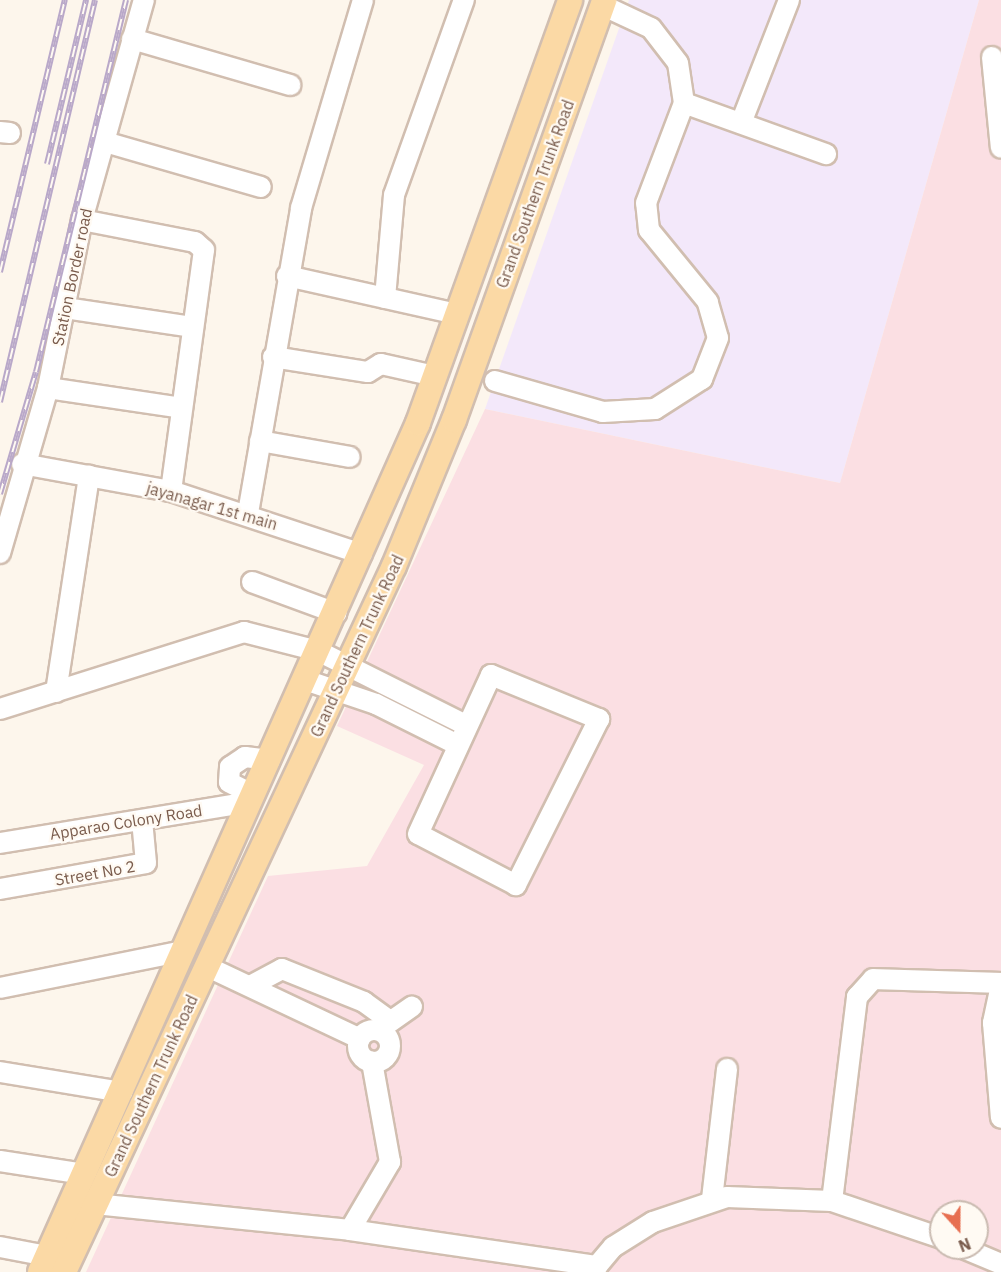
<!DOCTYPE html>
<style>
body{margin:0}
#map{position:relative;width:1001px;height:1272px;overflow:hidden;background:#fdf6ec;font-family:"IBM Plex Sans",sans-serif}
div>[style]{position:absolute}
.education>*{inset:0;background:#f3e8fa}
.medical>*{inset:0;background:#fbdfe3}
.roads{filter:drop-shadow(2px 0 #d1beb0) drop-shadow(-2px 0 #d1beb0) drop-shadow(0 2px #d1beb0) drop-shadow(0 -2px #d1beb0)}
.minor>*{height:20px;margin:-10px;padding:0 10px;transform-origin:10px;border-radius:10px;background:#fff}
.minor>.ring{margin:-10px;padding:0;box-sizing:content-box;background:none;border:20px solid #fff;border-radius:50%}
.major>*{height:24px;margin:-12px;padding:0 12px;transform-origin:12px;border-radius:12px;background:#fbd9a5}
.rail>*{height:6px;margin-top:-3px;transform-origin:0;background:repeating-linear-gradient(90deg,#fffaf3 0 11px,#b9a8c9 0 22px);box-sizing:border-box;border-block:2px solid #b9a8c9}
span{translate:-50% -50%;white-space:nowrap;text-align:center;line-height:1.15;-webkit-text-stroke:4.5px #fffaf3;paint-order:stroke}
.street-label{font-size:16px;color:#7a5c4d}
.north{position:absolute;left:929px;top:1200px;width:60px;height:60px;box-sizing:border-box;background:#fffaf3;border:2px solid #cabbb1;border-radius:50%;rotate:159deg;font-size:16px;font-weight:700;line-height:24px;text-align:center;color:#7a5c4d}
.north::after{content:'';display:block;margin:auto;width:21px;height:27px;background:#e76f51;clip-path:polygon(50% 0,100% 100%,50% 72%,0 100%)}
</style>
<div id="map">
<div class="education">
<i style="clip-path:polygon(629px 0,979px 0,840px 483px,485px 409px)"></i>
</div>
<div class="medical">
<i style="clip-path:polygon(evenodd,979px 0,1001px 0,1001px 1272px,86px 1272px,268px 876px,367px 866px,424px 765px,337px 726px,485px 409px,840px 483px,979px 0,941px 1212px,977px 1212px,977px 1248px,941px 1248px,941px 1212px)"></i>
</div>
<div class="roads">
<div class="minor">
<i style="left:132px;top:39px;width:165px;rotate:16.2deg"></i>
<i style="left:992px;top:57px;width:91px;rotate:84.4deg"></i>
<i style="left:684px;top:103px;width:151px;rotate:19.8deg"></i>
<i style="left:741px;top:123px;width:132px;rotate:-68.7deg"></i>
<i style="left:0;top:132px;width:10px;rotate:6deg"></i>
<i style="left:105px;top:142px;width:162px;rotate:16.1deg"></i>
<i style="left:82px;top:220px;width:115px;rotate:11deg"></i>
<i style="left:195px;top:242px;width:12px;rotate:42deg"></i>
<i style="left:204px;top:250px;width:243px;rotate:97.8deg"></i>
<i style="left:287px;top:276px;width:174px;rotate:12.6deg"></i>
<i style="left:385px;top:298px;width:103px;rotate:-85deg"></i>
<i style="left:394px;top:195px;width:207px;rotate:-70.3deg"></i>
<i style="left:65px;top:308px;width:128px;rotate:8.5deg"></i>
<i style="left:273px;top:357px;width:96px;rotate:9deg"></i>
<i style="left:368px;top:372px;width:15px;rotate:-32deg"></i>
<i style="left:381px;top:364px;width:55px;rotate:12.5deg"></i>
<i style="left:495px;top:381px;width:112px;rotate:16deg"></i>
<i style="left:603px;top:412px;width:52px;rotate:-3.3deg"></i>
<i style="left:655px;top:409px;width:56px;rotate:-32.6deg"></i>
<i style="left:702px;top:379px;width:44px;rotate:-68.7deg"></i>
<i style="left:718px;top:338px;width:37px;rotate:-106deg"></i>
<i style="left:708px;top:302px;width:93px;rotate:-129.3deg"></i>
<i style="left:649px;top:230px;width:27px;rotate:-96deg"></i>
<i style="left:646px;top:203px;width:107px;rotate:-69.2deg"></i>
<i style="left:684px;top:103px;width:40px;rotate:-98.5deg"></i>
<i style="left:678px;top:63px;width:44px;rotate:-127.6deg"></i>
<i style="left:651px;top:28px;width:54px;rotate:-154.9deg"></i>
<i style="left:48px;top:388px;width:135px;rotate:8.5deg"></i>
<i style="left:260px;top:441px;width:91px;rotate:10.1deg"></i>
<i style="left:22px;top:464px;width:151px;rotate:10.3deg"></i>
<i style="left:171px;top:491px;width:201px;rotate:18.3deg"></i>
<i style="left:248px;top:513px;width:310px;rotate:-80.1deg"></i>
<i style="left:301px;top:208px;width:217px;rotate:-73.4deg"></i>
<i style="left:0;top:553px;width:172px;rotate:-73.8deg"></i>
<i style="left:48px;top:388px;width:171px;rotate:-78.6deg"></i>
<i style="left:82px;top:220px;width:229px;rotate:-74.3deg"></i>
<i style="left:252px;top:582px;width:90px;rotate:20.3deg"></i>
<i style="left:491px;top:675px;width:117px;rotate:22.2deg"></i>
<i style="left:599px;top:719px;width:186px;rotate:116.6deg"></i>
<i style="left:516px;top:885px;width:110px;rotate:-152.5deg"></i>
<i style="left:418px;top:834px;width:175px;rotate:-65.3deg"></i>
<i style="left:305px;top:680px;width:75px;rotate:18.7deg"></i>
<i style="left:376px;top:704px;width:89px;rotate:26.6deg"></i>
<i style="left:56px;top:692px;width:219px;rotate:-81.3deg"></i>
<i style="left:0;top:709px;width:256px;rotate:-17.5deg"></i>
<i style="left:244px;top:632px;width:76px;rotate:14.4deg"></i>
<i style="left:318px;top:651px;width:165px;rotate:26.6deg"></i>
<i style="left:254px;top:795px;width:28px;rotate:-153deg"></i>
<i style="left:229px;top:782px;width:15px;rotate:-86deg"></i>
<i style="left:230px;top:767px;width:18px;rotate:-34deg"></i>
<i style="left:245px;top:757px;width:25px;rotate:7deg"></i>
<i style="left:0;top:843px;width:254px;rotate:-9.3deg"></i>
<i style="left:0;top:889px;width:148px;rotate:-10.1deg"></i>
<i style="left:146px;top:863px;width:43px;rotate:-95.3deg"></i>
<i style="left:208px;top:967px;width:168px;rotate:25.3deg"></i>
<i style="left:1001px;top:985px;width:39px;rotate:102deg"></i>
<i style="left:993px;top:1023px;width:95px;rotate:85.2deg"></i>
<i style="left:250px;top:986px;width:36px;rotate:-28deg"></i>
<i style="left:282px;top:969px;width:88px;rotate:21.9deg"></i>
<i style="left:364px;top:1002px;width:31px;rotate:36deg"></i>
<i style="left:0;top:988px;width:188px;rotate:-11.4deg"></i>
<i style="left:380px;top:1029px;width:39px;rotate:-35deg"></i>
<i class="ring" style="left:358px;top:1030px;width:12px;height:12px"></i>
<i style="left:0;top:1072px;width:124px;rotate:9.3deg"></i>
<i style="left:0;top:1161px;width:85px;rotate:8.8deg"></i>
<i style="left:712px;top:1199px;width:131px;rotate:-83.4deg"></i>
<i style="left:832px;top:1201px;width:206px;rotate:-83deg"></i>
<i style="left:857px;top:997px;width:24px;rotate:-48deg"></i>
<i style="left:873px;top:979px;width:128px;rotate:1.8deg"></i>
<i style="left:95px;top:1204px;width:256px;rotate:5.8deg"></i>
<i style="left:350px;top:1230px;width:250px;rotate:8.3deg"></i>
<i style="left:597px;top:1266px;width:25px;rotate:-50deg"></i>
<i style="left:613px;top:1247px;width:47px;rotate:-32deg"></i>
<i style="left:653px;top:1222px;width:78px;rotate:-18.7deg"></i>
<i style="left:727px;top:1197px;width:105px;rotate:2.2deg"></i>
<i style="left:832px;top:1201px;width:115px;rotate:18.7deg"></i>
<i style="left:350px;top:1230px;width:79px;rotate:-59.5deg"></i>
<i style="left:390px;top:1162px;width:102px;rotate:-100.2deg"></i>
<i style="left:0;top:1247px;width:48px;rotate:10.8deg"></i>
<i style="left:963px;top:1248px;width:41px;rotate:22.8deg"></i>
</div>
<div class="major">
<i style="left:40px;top:1272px;width:929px;rotate:-66deg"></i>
<i style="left:418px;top:423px;width:449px;rotate:-70.2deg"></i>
<i style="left:64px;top:1272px;width:779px;rotate:-64.95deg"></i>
<i style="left:394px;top:566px;width:158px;rotate:-67.7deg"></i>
<i style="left:454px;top:420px;width:446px;rotate:-70.3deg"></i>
</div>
</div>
<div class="rail">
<i style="left:47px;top:164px;width:169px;rotate:-76.6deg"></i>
<i style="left:0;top:272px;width:280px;rotate:-76.6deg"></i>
<i style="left:0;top:402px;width:413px;rotate:-76.7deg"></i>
<i style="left:0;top:494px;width:127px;rotate:-73.6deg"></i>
<i style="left:36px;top:372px;width:383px;rotate:-76.4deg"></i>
</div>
<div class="street-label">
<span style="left:535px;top:194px;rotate:-70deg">Grand Southern Trunk Road</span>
<span style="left:72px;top:277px;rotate:-78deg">Station Border road</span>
<span style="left:212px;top:506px;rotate:16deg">jayanagar 1st main</span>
<span style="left:357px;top:646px;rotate:-65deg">Grand Southern Trunk Road</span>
<span style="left:126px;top:822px;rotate:-9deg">Apparao Colony Road</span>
<span style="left:95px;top:873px;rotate:-10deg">Street No 2</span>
<span style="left:151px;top:1086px;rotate:-65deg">Grand Southern Trunk Road</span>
</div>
<div class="north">N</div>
</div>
